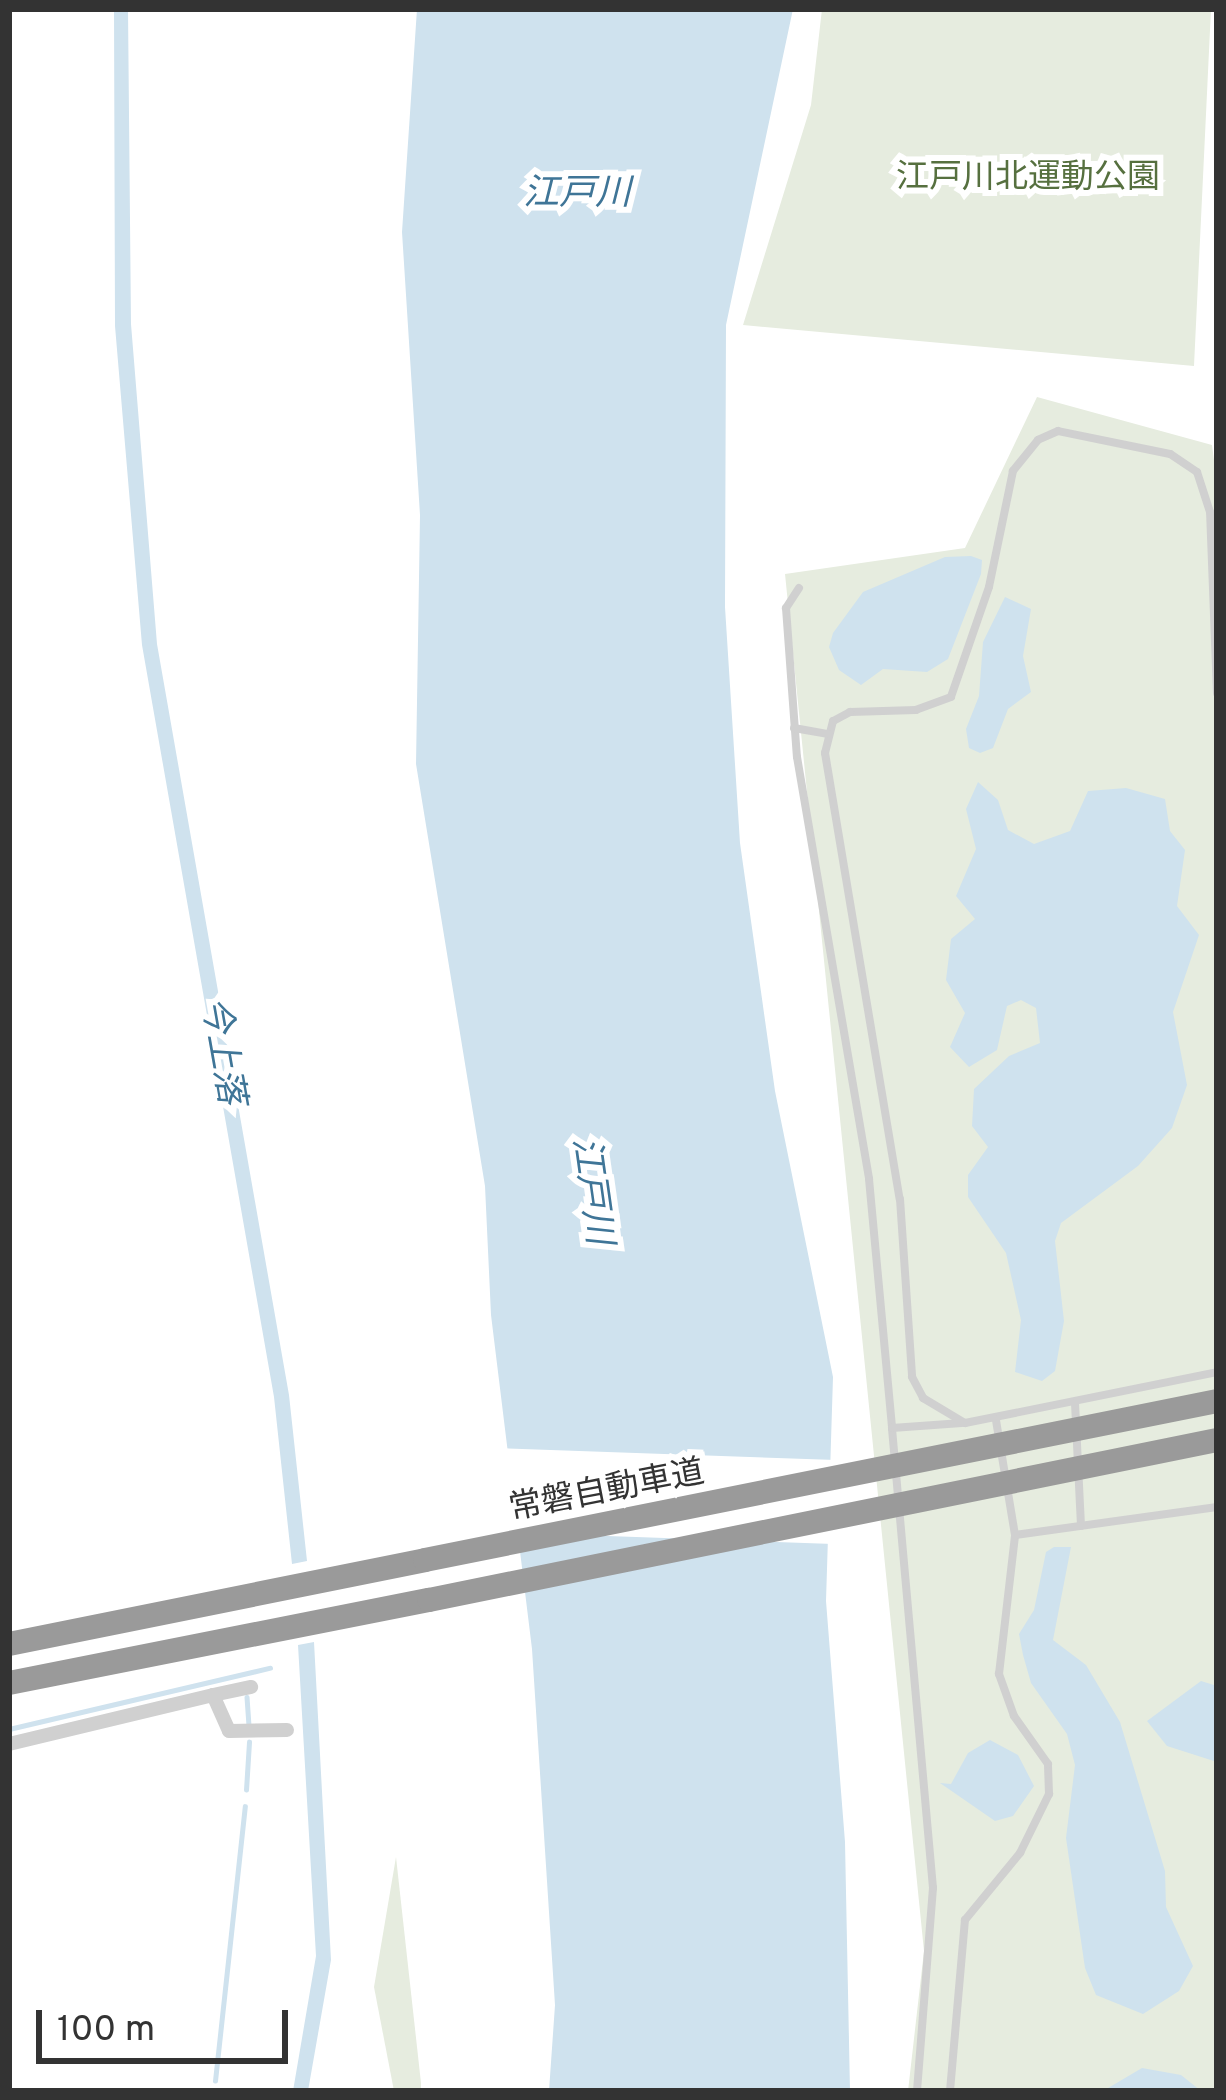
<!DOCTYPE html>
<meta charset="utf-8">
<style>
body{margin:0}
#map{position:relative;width:1226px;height:2100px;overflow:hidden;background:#fff;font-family:Overpass,"Noto Sans JP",sans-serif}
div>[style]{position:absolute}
.green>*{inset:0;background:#e6ecdf}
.water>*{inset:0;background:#cfe2ee}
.pier>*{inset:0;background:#fff;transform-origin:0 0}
.stream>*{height:4.5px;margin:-2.25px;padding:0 2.25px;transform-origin:2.25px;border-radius:2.25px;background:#cfe2ee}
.lane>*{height:8px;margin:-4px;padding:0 4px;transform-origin:4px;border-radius:4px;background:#d0d0d0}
.street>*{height:14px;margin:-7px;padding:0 7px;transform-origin:7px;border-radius:7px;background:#d0d0d0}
.highway>*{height:24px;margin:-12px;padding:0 12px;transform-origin:12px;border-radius:12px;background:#9a9a9a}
.highway-bridge>*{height:24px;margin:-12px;padding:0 12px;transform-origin:12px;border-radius:12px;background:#9a9a9a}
span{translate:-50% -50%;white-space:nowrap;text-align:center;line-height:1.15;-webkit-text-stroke:12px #fff;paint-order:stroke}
.park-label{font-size:33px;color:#56703f}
.street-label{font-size:33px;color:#333}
.water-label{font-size:36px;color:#3f7597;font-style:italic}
.frame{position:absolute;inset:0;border:12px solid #333;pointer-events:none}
.scale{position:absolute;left:36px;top:2010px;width:252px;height:54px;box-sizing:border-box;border:6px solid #333;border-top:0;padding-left:15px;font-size:36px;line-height:42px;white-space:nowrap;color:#333;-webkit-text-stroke:9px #fff;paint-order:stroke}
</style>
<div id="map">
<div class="green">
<i style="clip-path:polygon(822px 9px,1211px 9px,1194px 366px,743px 325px,811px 105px)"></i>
<i style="clip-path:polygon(1037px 397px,1212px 445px,1217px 483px,1217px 2091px,908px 2091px,924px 1951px,785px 574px,965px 548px)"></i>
<i style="clip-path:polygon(396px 1857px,421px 2083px,421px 2091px,394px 2091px,374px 1987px)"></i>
</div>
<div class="water">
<i style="clip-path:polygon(114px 9px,128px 9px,131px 324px,157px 644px,289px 1395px,307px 1561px,292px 1564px,274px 1397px,142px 645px,115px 326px)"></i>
<i style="clip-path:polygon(417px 9px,793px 9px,726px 325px,725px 607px,740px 843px,775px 1091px,833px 1377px,826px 1601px,845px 1842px,850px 2091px,549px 2091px,555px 2005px,532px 1649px,491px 1315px,485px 1186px,416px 764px,420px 515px,402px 232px)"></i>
<i style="clip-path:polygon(971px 556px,982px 560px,981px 574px,948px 659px,927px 672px,883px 669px,861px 685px,839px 670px,829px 647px,833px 633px,863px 592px,945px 557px)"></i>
<i style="clip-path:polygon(1005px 597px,1031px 609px,1023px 656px,1031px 692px,1008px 709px,993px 748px,980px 753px,969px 748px,966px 729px,979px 696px,983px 642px)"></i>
<i style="clip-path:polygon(978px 782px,998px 800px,1008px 830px,1034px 844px,1070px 831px,1088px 791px,1126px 788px,1165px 799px,1170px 831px,1185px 850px,1177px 906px,1199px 935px,1173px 1012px,1187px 1085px,1172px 1128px,1138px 1166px,1061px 1223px,1055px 1241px,1064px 1321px,1055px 1371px,1042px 1381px,1015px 1372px,1021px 1320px,1006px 1253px,968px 1197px,968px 1175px,988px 1147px,972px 1126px,974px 1089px,1009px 1056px,1040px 1043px,1036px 1008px,1021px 1000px,1007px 1006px,997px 1050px,969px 1067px,950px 1047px,965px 1013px,946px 980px,951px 939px,975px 919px,956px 896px,976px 849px,966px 809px)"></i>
<i style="clip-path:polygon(1054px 1547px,1071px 1547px,1053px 1640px,1086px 1665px,1120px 1722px,1165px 1871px,1166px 1907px,1193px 1966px,1179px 1991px,1143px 2014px,1096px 1995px,1085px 1968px,1066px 1838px,1075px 1765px,1067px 1734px,1031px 1683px,1023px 1655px,1019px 1634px,1034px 1610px,1046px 1552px)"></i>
<i style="clip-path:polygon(314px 1642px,331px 1960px,308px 2091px,293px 2091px,316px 1956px,298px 1645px)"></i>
<i style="clip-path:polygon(1201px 1681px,1217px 1686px,1217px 1762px,1167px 1746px,1147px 1721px)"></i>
<i style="clip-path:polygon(990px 1740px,1018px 1755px,1034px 1786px,1013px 1816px,995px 1821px,940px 1783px,951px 1784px,968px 1753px)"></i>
<i style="clip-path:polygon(1142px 2068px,1181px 2075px,1201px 2091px,1103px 2091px)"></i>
</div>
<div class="pier">
<i style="left:836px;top:1460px;width:84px;height:334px;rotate:92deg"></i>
</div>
<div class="stream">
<i style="left:247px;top:1697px;width:30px;rotate:86deg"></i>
<i style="left:9px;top:1729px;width:268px;rotate:-13.2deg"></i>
<i style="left:246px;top:1790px;width:48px;rotate:-86.4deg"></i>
<i style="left:215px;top:2081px;width:276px;rotate:-83.8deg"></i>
</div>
<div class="lane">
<i style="left:799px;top:588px;width:24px;rotate:123deg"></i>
<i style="left:786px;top:608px;width:149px;rotate:85.8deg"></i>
<i style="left:797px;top:757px;width:428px;rotate:80.3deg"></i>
<i style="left:869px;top:1179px;width:250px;rotate:84.7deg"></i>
<i style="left:1217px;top:693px;width:181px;rotate:-92.2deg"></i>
<i style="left:1210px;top:512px;width:42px;rotate:-108deg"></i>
<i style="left:1197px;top:472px;width:32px;rotate:-146deg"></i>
<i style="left:1170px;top:454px;width:114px;rotate:-168.4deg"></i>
<i style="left:1058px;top:431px;width:22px;rotate:156deg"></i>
<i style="left:1038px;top:440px;width:40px;rotate:129deg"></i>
<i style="left:1013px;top:471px;width:118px;rotate:101.7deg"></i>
<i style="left:989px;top:587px;width:116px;rotate:109.1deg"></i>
<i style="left:951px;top:697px;width:37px;rotate:160deg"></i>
<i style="left:916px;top:710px;width:66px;rotate:178.3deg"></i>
<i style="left:850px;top:712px;width:19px;rotate:152deg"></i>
<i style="left:833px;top:721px;width:33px;rotate:104deg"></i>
<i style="left:825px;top:753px;width:452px;rotate:80.5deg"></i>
<i style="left:900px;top:1199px;width:178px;rotate:86.1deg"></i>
<i style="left:912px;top:1377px;width:24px;rotate:62deg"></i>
<i style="left:923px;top:1398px;width:49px;rotate:30.8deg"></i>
<i style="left:965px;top:1423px;width:257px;rotate:-11.4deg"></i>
<i style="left:794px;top:728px;width:35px;rotate:10deg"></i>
<i style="left:1075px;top:1403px;width:123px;rotate:87.2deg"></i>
<i style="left:1015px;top:1535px;width:204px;rotate:-7.9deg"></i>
<i style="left:917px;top:2091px;width:204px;rotate:-85.5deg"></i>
<i style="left:933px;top:1888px;width:462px;rotate:-95.1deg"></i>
<i style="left:892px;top:1428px;width:70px;rotate:-4.1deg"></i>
<i style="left:950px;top:2091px;width:172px;rotate:-85deg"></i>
<i style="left:965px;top:1920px;width:87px;rotate:-50.6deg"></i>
<i style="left:1020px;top:1853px;width:66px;rotate:-63.8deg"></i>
<i style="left:1049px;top:1794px;width:30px;rotate:-92deg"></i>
<i style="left:1048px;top:1764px;width:59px;rotate:-125.3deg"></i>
<i style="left:1014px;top:1716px;width:45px;rotate:-109.7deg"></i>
<i style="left:999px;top:1674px;width:140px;rotate:-83.4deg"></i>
<i style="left:1015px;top:1535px;width:117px;rotate:-99.4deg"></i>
</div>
<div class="street">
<i style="left:213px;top:1695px;width:39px;rotate:-12deg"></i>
<i style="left:9px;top:1744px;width:210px;rotate:-13.5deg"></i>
<i style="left:213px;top:1695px;width:39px;rotate:66deg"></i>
<i style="left:229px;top:1731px;width:58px;rotate:-1deg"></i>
</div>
<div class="highway">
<i style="left:9px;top:1644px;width:424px;rotate:-11.4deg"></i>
<i style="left:9px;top:1683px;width:428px;rotate:-11.2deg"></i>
</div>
<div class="highway-bridge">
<i style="left:425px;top:1560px;width:808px;rotate:-11.35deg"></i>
<i style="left:429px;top:1600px;width:804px;rotate:-11.48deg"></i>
</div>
<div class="park-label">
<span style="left:1028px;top:180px">江戸川北運動公園</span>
</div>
<div class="street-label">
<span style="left:607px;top:1493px;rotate:-11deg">常磐自動車道</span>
</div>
<div class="water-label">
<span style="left:577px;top:196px">江戸川</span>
<span style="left:220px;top:1051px;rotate:80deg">今上落</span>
<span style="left:590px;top:1191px;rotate:82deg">江戸川</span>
</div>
<div class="frame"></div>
<div class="scale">100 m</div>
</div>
